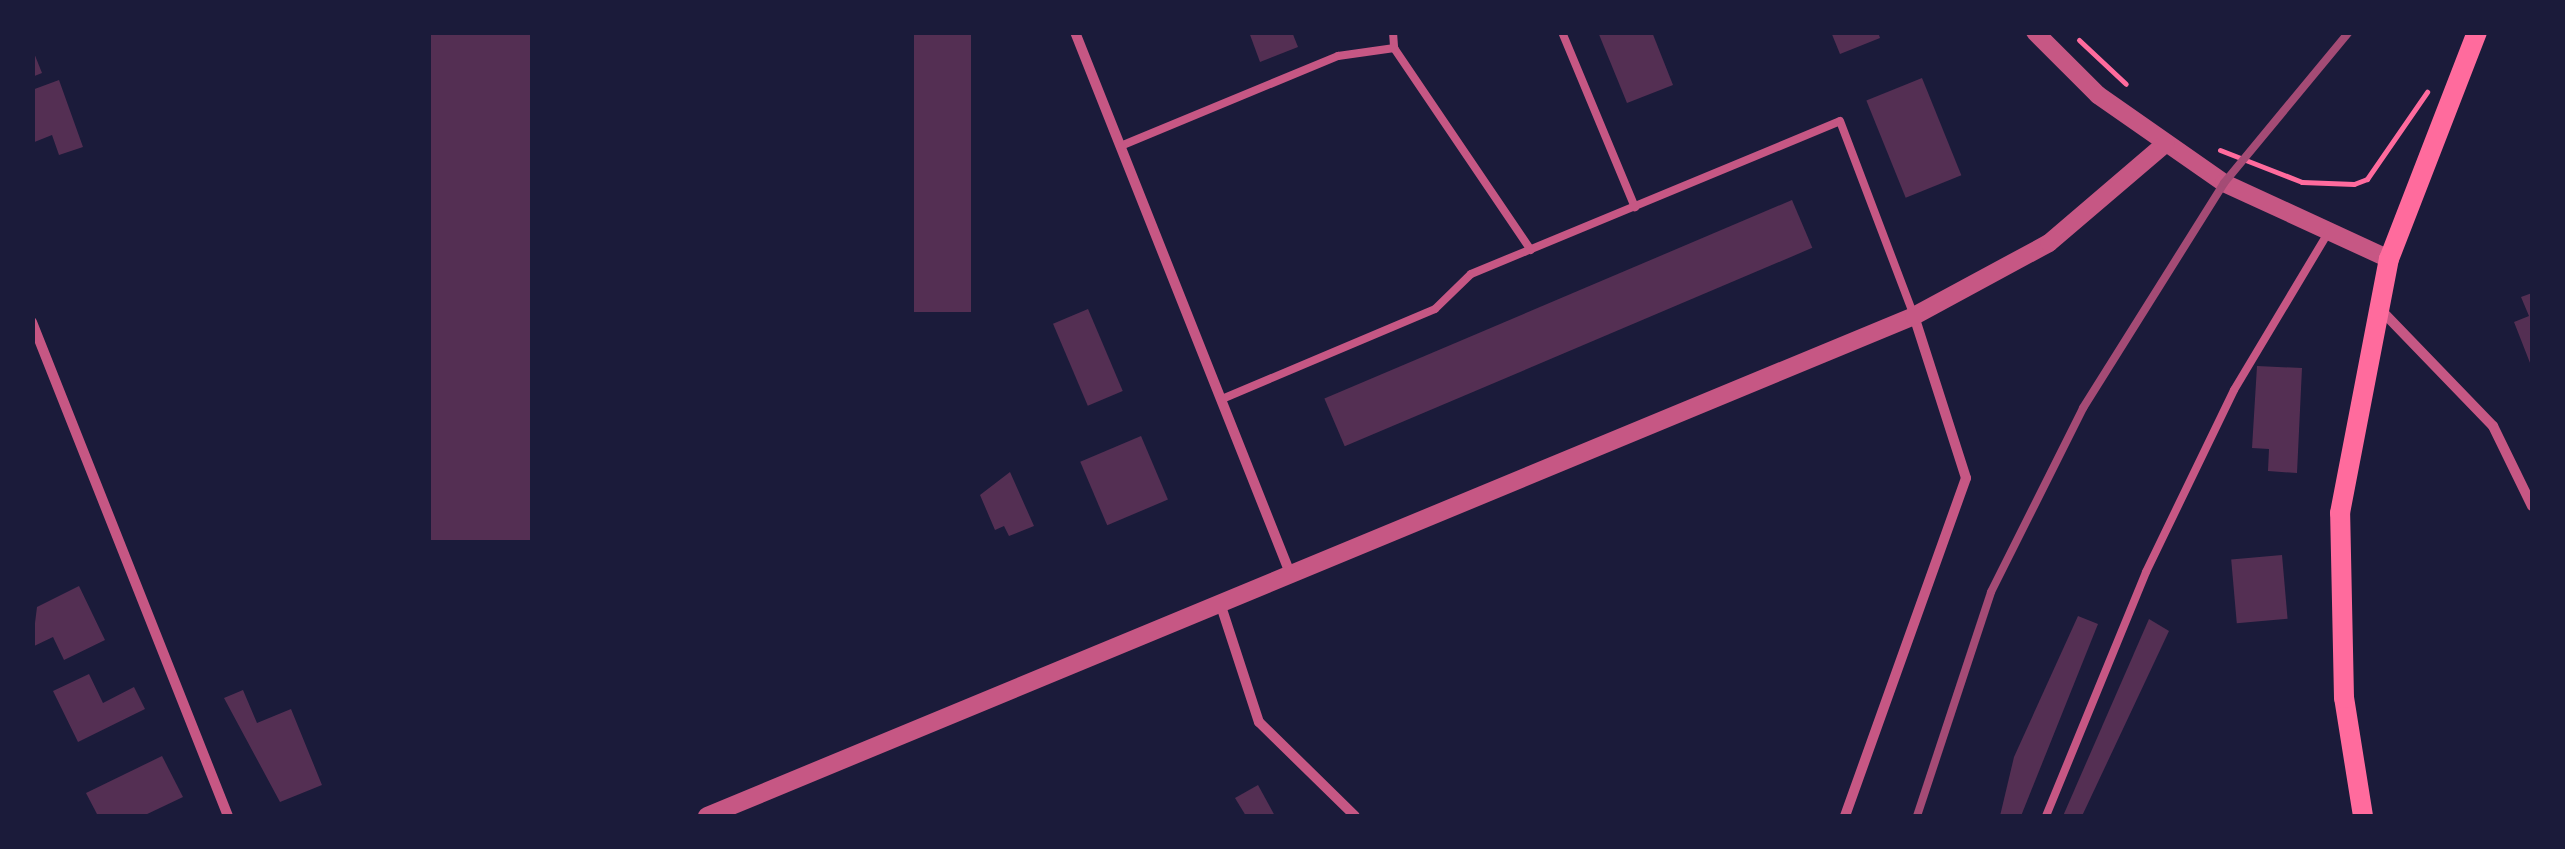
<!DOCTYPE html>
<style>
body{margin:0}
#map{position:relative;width:2565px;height:849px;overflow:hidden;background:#1b1b3a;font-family:Montserrat,sans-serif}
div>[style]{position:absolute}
.building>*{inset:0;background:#542f53;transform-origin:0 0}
.path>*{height:5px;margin:-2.5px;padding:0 2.5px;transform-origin:2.5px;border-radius:2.5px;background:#ff6b9d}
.service>*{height:8px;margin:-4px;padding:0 4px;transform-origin:4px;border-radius:4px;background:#c65784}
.minor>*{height:10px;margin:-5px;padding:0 5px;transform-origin:5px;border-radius:5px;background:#c65784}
.tertiary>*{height:18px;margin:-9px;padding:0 9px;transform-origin:9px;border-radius:9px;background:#c65784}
.secondary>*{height:20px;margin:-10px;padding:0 10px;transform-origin:10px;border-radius:10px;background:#ff6b9d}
.rail>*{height:8px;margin:-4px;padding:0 4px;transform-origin:4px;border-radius:4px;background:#a44b75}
span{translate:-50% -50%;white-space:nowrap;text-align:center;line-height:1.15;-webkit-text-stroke:9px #1b1b3a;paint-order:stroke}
.frame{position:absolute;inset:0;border:35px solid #1b1b3a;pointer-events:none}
</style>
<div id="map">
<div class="building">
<i style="left:431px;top:32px;width:99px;height:508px"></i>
<i style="left:914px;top:32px;width:57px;height:280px"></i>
<i style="clip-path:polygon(1249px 32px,1292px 32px,1298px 47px,1260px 62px)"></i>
<i style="clip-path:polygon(1598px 32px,1652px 32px,1673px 85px,1627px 103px)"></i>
<i style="clip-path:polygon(1831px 32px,1878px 32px,1880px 38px,1840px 54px)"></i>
<i style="clip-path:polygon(32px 48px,42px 73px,32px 77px)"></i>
<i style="left:1922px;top:78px;width:105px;height:60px;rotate:68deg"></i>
<i style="clip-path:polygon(59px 80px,83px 147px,59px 155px,52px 135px,32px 143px,32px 90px)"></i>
<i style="left:1792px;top:200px;width:52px;height:508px;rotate:67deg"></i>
<i style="clip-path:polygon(2532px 293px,2532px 368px,2514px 322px,2529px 316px,2521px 297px)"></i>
<i style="left:1088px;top:309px;width:89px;height:38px;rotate:67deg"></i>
<i style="clip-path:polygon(2257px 366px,2302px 368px,2297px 473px,2268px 471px,2269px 449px,2252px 448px)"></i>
<i style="left:1141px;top:436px;width:69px;height:66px;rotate:67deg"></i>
<i style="clip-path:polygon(1010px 472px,1034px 526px,1009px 536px,1004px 526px,995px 530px,980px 495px)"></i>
<i style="left:2282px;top:555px;width:64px;height:51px;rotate:85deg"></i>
<i style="clip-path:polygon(79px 586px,105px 640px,64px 660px,53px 637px,32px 647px,37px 607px)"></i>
<i style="clip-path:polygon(2078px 616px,2098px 624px,2021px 816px,2000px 816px,2014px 757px)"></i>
<i style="clip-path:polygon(2149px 619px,2169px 631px,2082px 816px,2063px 816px)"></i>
<i style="clip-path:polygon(89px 674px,103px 703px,134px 687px,145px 709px,78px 742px,53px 691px)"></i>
<i style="clip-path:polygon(243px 690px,257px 723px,291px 709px,322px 785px,280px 802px,224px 698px)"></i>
<i style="clip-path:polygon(162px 756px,183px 797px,143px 816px,98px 816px,86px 793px)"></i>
<i style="clip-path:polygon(1258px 785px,1275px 816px,1246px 816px,1235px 798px)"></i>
</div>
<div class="path">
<i style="left:2079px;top:40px;width:64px;rotate:43.1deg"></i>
<i style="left:2220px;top:150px;width:88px;rotate:21.3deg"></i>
<i style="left:2302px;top:182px;width:52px;rotate:2.2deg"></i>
<i style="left:2354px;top:184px;width:14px;rotate:-21deg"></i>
<i style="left:2367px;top:179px;width:106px;rotate:-55.4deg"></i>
</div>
<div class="service">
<i style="left:1393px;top:32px;width:16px;rotate:86deg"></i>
<i style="left:1562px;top:32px;width:190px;rotate:67.4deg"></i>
<i style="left:1123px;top:145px;width:233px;rotate:-22.5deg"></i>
<i style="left:1338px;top:56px;width:57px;rotate:-8.1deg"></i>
<i style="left:1394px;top:48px;width:244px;rotate:55.9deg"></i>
<i style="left:1222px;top:399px;width:231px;rotate:-22.9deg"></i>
<i style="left:1435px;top:309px;width:50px;rotate:-44.2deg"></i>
<i style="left:1471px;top:274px;width:399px;rotate:-22.5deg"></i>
<i style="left:1840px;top:121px;width:209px;rotate:69.2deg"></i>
<i style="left:2046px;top:816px;width:264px;rotate:-67.7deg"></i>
<i style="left:2146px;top:572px;width:202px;rotate:-64.2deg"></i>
<i style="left:2234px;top:390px;width:185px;rotate:-59.1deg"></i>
</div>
<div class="minor">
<i style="left:1075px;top:32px;width:582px;rotate:68.33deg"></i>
<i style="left:2380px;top:309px;width:163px;rotate:46deg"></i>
<i style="left:2493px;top:426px;width:89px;rotate:64deg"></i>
<i style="left:32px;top:322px;width:531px;rotate:68.36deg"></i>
<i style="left:1221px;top:606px;width:122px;rotate:71.9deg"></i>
<i style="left:1259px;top:722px;width:134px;rotate:44.4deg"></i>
<i style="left:1845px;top:816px;width:359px;rotate:-70.3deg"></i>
<i style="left:1966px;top:478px;width:170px;rotate:-107.8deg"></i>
</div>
<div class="tertiary">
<i style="left:2035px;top:32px;width:89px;rotate:45deg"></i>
<i style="left:2098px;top:95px;width:154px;rotate:34.9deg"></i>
<i style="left:2224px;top:183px;width:182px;rotate:24.7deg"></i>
<i style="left:707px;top:816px;width:1306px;rotate:-22.5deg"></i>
<i style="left:1914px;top:316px;width:153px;rotate:-28.4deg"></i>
<i style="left:2049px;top:243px;width:153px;rotate:-40.5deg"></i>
</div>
<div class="secondary">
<i style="left:2363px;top:816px;width:120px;rotate:-99.1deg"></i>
<i style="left:2344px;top:698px;width:185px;rotate:-91.2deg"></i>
<i style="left:2340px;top:513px;width:259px;rotate:-79.1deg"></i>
<i style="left:2389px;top:259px;width:243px;rotate:-68.8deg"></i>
</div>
<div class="rail">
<i style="left:1917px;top:816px;width:236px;rotate:-71.7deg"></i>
<i style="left:1991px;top:592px;width:206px;rotate:-63.4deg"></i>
<i style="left:2083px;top:408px;width:266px;rotate:-57.9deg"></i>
<i style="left:2224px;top:183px;width:196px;rotate:-50.4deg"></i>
</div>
<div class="frame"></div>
</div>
